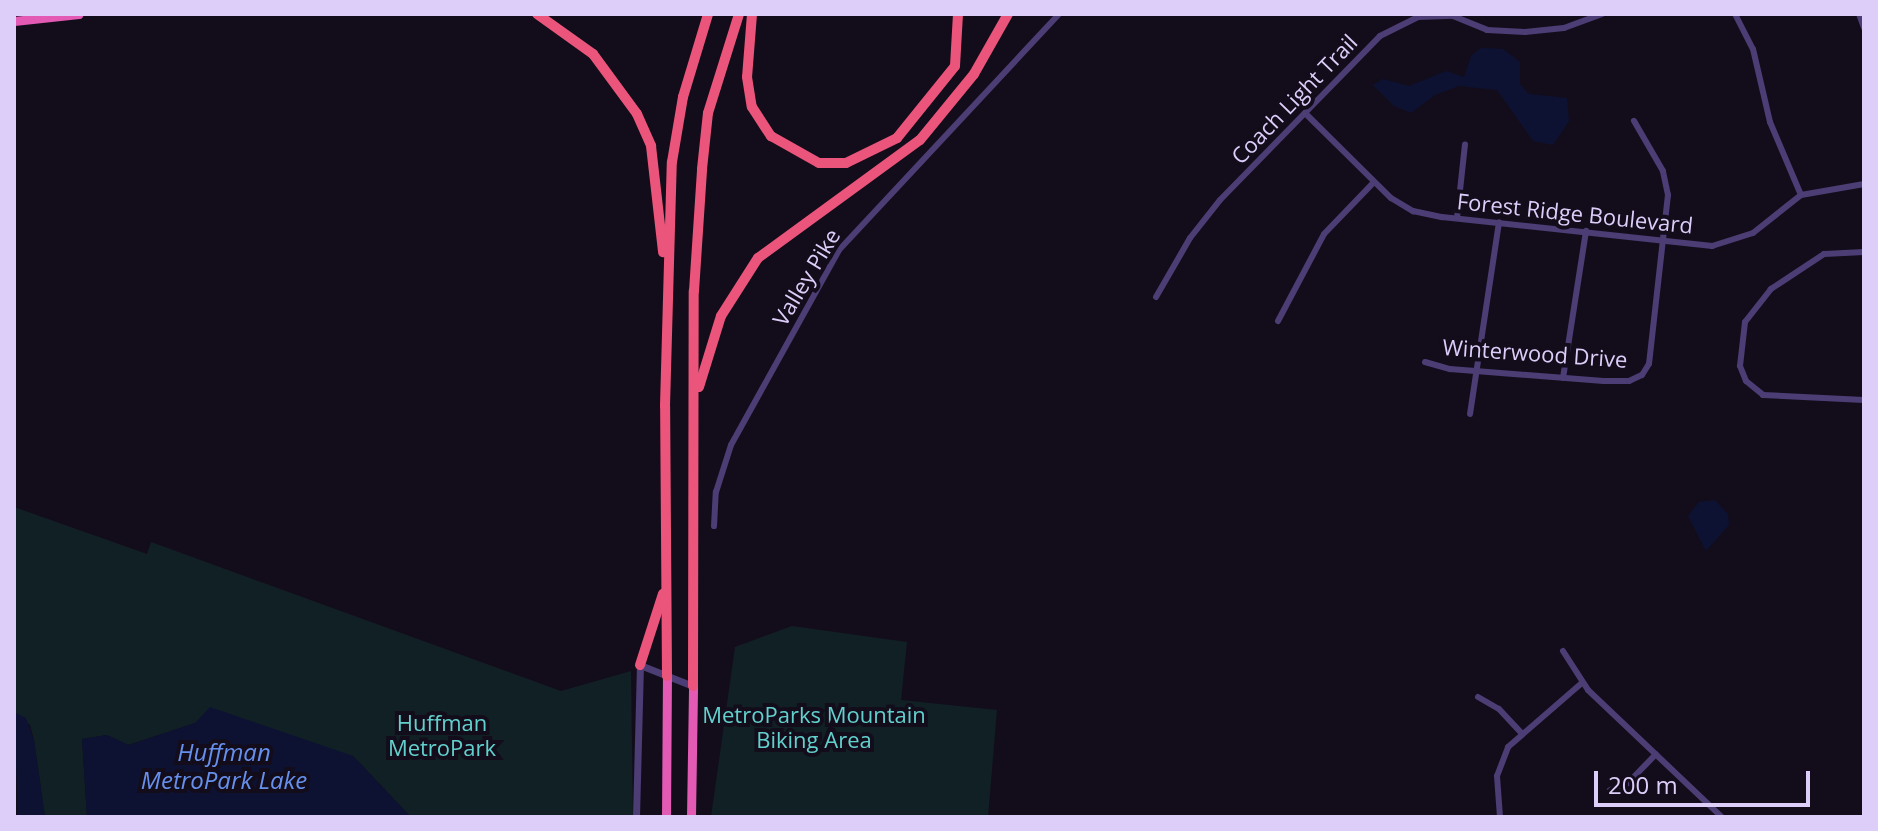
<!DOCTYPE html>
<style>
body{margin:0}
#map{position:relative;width:1878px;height:831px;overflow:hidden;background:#130d1b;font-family:"Open Sans",sans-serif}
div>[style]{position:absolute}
.green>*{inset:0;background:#112024}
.water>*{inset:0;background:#0d1233}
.minor>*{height:6px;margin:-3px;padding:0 3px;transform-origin:3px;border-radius:3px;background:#4c3d75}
.tertiary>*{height:7px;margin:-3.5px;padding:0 3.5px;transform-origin:3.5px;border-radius:3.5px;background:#4c3d75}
.trunk>*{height:9px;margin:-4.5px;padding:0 4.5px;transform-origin:4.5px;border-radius:4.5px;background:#e25ab4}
.motorway>*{height:10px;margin:-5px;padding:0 5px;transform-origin:5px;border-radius:5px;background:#eb557b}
span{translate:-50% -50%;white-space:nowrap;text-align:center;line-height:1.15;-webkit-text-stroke:8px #130d1b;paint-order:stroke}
.street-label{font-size:22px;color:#dccdf9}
.park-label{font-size:22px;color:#62d0cd}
.water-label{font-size:24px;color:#6690ed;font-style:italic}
.frame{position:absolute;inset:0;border:16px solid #dccdf9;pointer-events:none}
.scale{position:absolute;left:1594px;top:771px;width:216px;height:36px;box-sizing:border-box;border:4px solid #dccdf9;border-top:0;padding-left:10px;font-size:24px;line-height:28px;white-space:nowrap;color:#dccdf9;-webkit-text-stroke:6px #130d1b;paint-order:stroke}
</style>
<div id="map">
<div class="green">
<i style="clip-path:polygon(14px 507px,147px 554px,151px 542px,561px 691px,631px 671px,633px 817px,411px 817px,353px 756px,195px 723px,128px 745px,107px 735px,82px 739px,87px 817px,45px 817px,34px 740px,30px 725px,14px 712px)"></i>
<i style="clip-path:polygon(792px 626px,907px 642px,901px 700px,997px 710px,988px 817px,711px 817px,735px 647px)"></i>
</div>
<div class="water">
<i style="clip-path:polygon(1481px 48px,1503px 49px,1520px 62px,1520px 84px,1529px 94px,1567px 98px,1569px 121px,1553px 145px,1533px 141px,1497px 90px,1459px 86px,1435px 95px,1411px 113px,1394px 106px,1373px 85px,1383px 79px,1409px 86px,1446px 71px,1464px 77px,1471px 56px)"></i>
<i style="clip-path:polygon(1715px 500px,1728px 514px,1729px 525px,1706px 551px,1688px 516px,1699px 502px)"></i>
<i style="clip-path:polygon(210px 707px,353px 756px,411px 817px,87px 817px,82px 739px,107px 735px,129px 745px,195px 723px)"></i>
<i style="clip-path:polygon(14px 712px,26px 718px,34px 740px,45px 817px,18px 817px)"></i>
</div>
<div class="minor">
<i style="left:1735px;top:14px;width:39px;rotate:63deg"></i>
<i style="left:1753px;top:49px;width:75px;rotate:76.9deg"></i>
<i style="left:1770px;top:122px;width:79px;rotate:67deg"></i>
<i style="left:1859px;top:14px;width:15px;rotate:70deg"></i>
<i style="left:1305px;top:113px;width:121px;rotate:44.7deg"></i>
<i style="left:1391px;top:198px;width:26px;rotate:31deg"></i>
<i style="left:1413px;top:211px;width:30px;rotate:12deg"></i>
<i style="left:1442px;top:217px;width:272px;rotate:6.1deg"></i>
<i style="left:1712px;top:246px;width:43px;rotate:-17.6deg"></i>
<i style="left:1753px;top:233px;width:61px;rotate:-38.4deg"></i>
<i style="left:1801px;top:195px;width:64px;rotate:-9.9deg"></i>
<i style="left:1457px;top:218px;width:74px;rotate:-83.8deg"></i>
<i style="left:1864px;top:252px;width:40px;rotate:177.1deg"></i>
<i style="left:1824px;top:254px;width:64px;rotate:146.6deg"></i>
<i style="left:1771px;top:289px;width:42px;rotate:128.2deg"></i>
<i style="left:1745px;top:322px;width:44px;rotate:96.5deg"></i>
<i style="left:1740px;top:366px;width:16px;rotate:68deg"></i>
<i style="left:1746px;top:381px;width:22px;rotate:39deg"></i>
<i style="left:1763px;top:395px;width:101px;rotate:2.8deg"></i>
<i style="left:1156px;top:297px;width:68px;rotate:-60deg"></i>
<i style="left:1190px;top:238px;width:48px;rotate:-51.7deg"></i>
<i style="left:1220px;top:200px;width:229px;rotate:-45.7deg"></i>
<i style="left:1380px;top:36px;width:42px;rotate:-26.6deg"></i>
<i style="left:1418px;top:17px;width:35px;rotate:-2deg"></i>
<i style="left:1453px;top:16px;width:37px;rotate:22deg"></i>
<i style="left:1487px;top:30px;width:38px;rotate:3deg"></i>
<i style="left:1525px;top:32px;width:39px;rotate:-6deg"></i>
<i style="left:1564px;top:28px;width:40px;rotate:-20.2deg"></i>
<i style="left:1278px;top:321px;width:98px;rotate:-62.1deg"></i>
<i style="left:1324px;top:234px;width:72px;rotate:-46.1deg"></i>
<i style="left:1425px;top:362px;width:26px;rotate:16deg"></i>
<i style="left:1450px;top:369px;width:154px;rotate:4.5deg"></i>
<i style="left:1604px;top:381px;width:25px"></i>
<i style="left:1629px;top:381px;width:14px;rotate:-25deg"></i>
<i style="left:1642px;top:375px;width:13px;rotate:-58deg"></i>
<i style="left:1649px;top:364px;width:170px;rotate:-83.6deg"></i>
<i style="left:1668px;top:195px;width:25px;rotate:-102deg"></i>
<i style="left:1663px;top:171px;width:58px;rotate:-120.1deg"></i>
<i style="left:1563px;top:378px;width:149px;rotate:-81.1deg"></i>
<i style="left:1470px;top:414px;width:194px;rotate:-81.4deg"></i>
<i style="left:714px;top:526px;width:34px;rotate:-87deg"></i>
<i style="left:716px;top:492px;width:49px;rotate:-72.3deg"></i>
<i style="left:731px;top:445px;width:223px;rotate:-61deg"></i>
<i style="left:839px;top:250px;width:323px;rotate:-47deg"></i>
<i style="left:1563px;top:651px;width:46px;rotate:57.3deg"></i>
<i style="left:1588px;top:690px;width:185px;rotate:43.5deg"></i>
<i style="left:1478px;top:697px;width:24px;rotate:30deg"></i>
<i style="left:1499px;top:709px;width:33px;rotate:47deg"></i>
<i style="left:1610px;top:790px;width:19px;rotate:-21deg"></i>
<i style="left:1628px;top:783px;width:40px;rotate:-46deg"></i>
<i style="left:1500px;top:817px;width:41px;rotate:-94.2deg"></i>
<i style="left:1497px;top:776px;width:31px;rotate:-69deg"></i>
<i style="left:1508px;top:747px;width:98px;rotate:-40.9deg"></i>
</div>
<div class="tertiary">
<i style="left:636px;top:817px;width:152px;rotate:-88.5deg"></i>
<i style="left:640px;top:665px;width:57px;rotate:21.6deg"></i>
</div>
<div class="trunk">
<i style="left:14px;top:21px;width:65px;rotate:-6.1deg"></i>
<i style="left:666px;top:817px;width:141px;rotate:-89.6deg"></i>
<i style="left:691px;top:817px;width:131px;rotate:-89.1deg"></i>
</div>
<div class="motorway">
<i style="left:537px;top:14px;width:69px;rotate:35.5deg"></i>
<i style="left:593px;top:54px;width:74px;rotate:53.7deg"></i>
<i style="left:637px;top:114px;width:35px;rotate:66deg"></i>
<i style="left:651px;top:146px;width:107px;rotate:83.5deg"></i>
<i style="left:752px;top:14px;width:63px;rotate:94.5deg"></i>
<i style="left:747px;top:77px;width:30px;rotate:81deg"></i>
<i style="left:752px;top:107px;width:35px;rotate:57deg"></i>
<i style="left:771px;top:136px;width:55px;rotate:29.4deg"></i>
<i style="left:819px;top:163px;width:27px"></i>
<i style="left:846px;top:163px;width:57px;rotate:-26.1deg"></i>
<i style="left:897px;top:138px;width:92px;rotate:-51.1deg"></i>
<i style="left:955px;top:66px;width:52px;rotate:-86.7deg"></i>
<i style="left:699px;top:387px;width:74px;rotate:-72.8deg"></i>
<i style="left:721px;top:316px;width:69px;rotate:-57.5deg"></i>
<i style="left:758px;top:258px;width:200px;rotate:-36.1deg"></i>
<i style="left:920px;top:140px;width:85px;rotate:-50.7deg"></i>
<i style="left:974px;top:74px;width:69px;rotate:-60.5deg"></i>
<i style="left:640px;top:665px;width:75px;rotate:-72.1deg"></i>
<i style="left:667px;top:676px;width:270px;rotate:-90.4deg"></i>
<i style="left:665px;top:406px;width:244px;rotate:-88.4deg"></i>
<i style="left:672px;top:162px;width:66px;rotate:-80.4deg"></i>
<i style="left:683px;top:97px;width:87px;rotate:-73.2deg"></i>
<i style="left:693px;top:686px;width:395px;rotate:-89.9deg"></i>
<i style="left:694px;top:291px;width:122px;rotate:-86.2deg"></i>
<i style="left:702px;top:169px;width:56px;rotate:-83.9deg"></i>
<i style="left:708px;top:113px;width:104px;rotate:-72.6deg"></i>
</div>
<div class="street-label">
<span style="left:1294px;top:99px;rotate:-46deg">Coach Light Trail</span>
<span style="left:1575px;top:213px;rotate:6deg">Forest Ridge Boulevard</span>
<span style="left:806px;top:277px;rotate:-59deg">Valley Pike</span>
<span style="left:1535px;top:353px;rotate:4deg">Winterwood Drive</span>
</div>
<div class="park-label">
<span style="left:814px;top:727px">MetroParks Mountain<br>Biking Area</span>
<span style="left:442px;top:735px">Huffman<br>MetroPark</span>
</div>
<div class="water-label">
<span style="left:224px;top:766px">Huffman<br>MetroPark Lake</span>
</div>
<div class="frame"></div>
<div class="scale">200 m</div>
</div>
